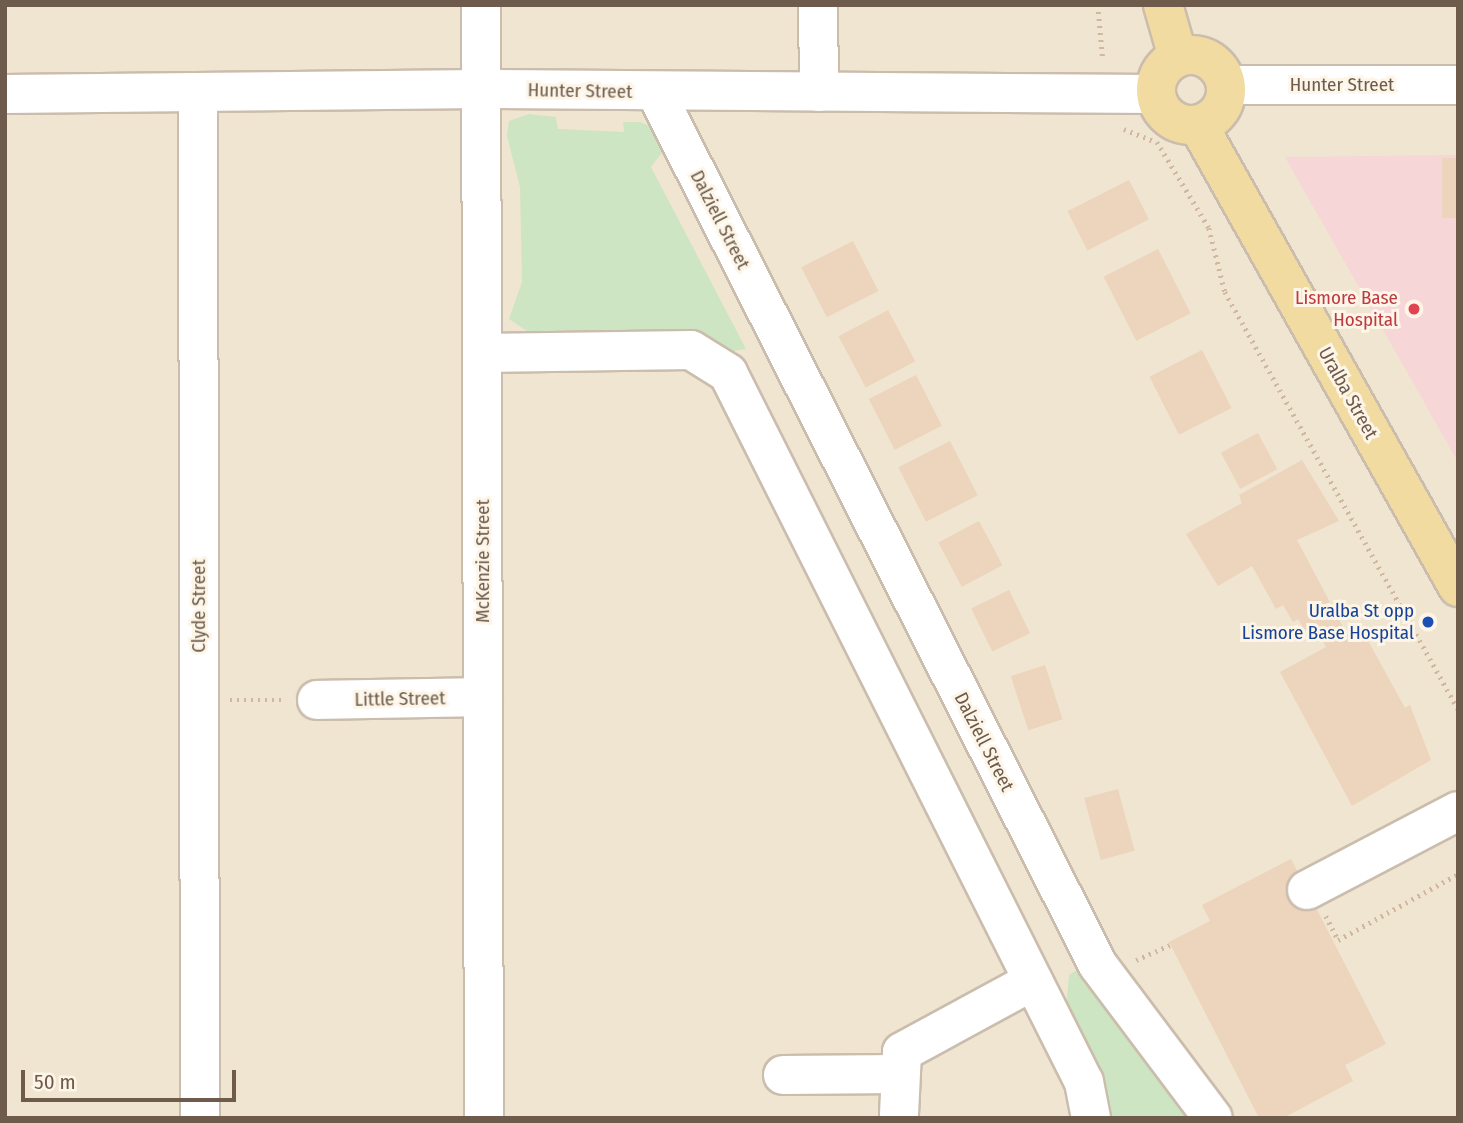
<!DOCTYPE html>
<style>
body{margin:0}
#map{position:relative;width:1463px;height:1123px;overflow:hidden;background:#f9f2e2;font-family:"Fira Sans Condensed",sans-serif}
div>[style]{position:absolute}
.residential>*{inset:0;background:#f0e5d1;transform-origin:0 0}
.medical>*{inset:0;background:#f6d6d7}
.green>*{inset:0;background:#cde5c2}
.building>*{inset:0;background:#ecd4bd;transform-origin:0 0}
.path>*{height:4.5px;margin-top:-2.25px;transform-origin:0;background:repeating-linear-gradient(90deg,#d0b7a0 0 2px,transparent 0 7px)}
.roads{filter:drop-shadow(2px 0 #cbbdad) drop-shadow(-2px 0 #cbbdad) drop-shadow(0 2px #cbbdad) drop-shadow(0 -2px #cbbdad)}
.minor>*{height:38px;margin:-19px;padding:0 19px;transform-origin:19px;border-radius:19px;background:#fff}
.major>*{height:38px;margin:-19px;padding:0 19px;transform-origin:19px;border-radius:19px;background:#f2dba0}
.major>.ring{margin:-19px;padding:0;box-sizing:content-box;background:none;border:38px solid #f2dba0;border-radius:50%}
.dots>*{width:19px;height:19px;translate:-50% -50%;box-sizing:border-box;border:4px solid #fdf6e8;border-radius:50%}
span{translate:-50% -50%;white-space:nowrap;text-align:center;line-height:1.15;-webkit-text-stroke:6px #fdf6e8;paint-order:stroke}
.street-label{font-size:19px;color:#6e5b4b}
.health-label{font-size:19px;color:#be3a42}
.right{translate:-100% -50%;text-align:right}
.transit-label{font-size:19px;color:#164399}
.frame{position:absolute;inset:0;border:7px solid #6e5b4b;pointer-events:none}
.scale{position:absolute;left:21px;top:1070px;width:215px;height:32px;box-sizing:border-box;border:4px solid #6e5b4b;border-top:0;padding-left:9px;font-size:21px;line-height:24px;white-space:nowrap;color:#6e5b4b;-webkit-text-stroke:5px #fdf6e8;paint-order:stroke}
</style>
<div id="map">
<div class="residential">
<i style="left:5px;top:5px;width:1453px;height:1113px"></i>
</div>
<div class="medical">
<i style="clip-path:polygon(1458px 155px,1458px 462px,1285px 157px)"></i>
</div>
<div class="green">
<i style="clip-path:polygon(529px 114px,556px 117px,558px 129px,624px 132px,623px 122px,640px 122px,659px 130px,669px 143px,651px 167px,746px 349px,733px 351px,704px 338px,536px 337px,509px 319px,522px 282px,520px 187px,507px 136px,509px 121px)"></i>
<i style="clip-path:polygon(1084px 965px,1199px 1118px,1109px 1118px,1066px 1009px,1069px 975px)"></i>
</div>
<div class="building">
<i style="left:1442px;top:158px;width:16px;height:60px"></i>
<i style="left:1129px;top:180px;width:44px;height:69px;rotate:63deg"></i>
<i style="left:853px;top:241px;width:56px;height:58px;rotate:63deg"></i>
<i style="left:1158px;top:249px;width:72px;height:61px;rotate:63deg"></i>
<i style="left:888px;top:310px;width:58px;height:56px;rotate:62deg"></i>
<i style="left:1202px;top:350px;width:65px;height:59px;rotate:63deg"></i>
<i style="left:916px;top:375px;width:57px;height:53px;rotate:63deg"></i>
<i style="left:1258px;top:433px;width:41px;height:42px;rotate:62deg"></i>
<i style="left:950px;top:441px;width:61px;height:58px;rotate:63deg"></i>
<i style="clip-path:polygon(1302px 460px,1339px 521px,1297px 540px,1351px 642px,1366px 637px,1405px 708px,1410px 705px,1431px 760px,1352px 806px,1280px 672px,1326px 647px,1321px 637px,1313px 627px,1305px 631px,1298px 619px,1293px 622px,1283px 605px,1276px 609px,1252px 566px,1218px 586px,1186px 534px,1242px 503px,1239px 495px)"></i>
<i style="left:979px;top:521px;width:50px;height:46px;rotate:62deg"></i>
<i style="left:1009px;top:590px;width:48px;height:42px;rotate:64deg"></i>
<i style="left:1045px;top:665px;width:57px;height:36px;rotate:72deg"></i>
<i style="left:1118px;top:789px;width:64px;height:35px;rotate:75deg"></i>
<i style="clip-path:polygon(1291px 859px,1386px 1044px,1345px 1065px,1353px 1081px,1283px 1118px,1259px 1118px,1169px 942px,1210px 921px,1202px 905px)"></i>
</div>
<div class="path">
<i style="left:1098px;top:5px;width:55px;rotate:84.8deg"></i>
<i style="left:1124px;top:129px;width:35px;rotate:22deg"></i>
<i style="left:1157px;top:142px;width:100px;rotate:58.8deg"></i>
<i style="left:1209px;top:228px;width:66px;rotate:76deg"></i>
<i style="left:1225px;top:292px;width:478px;rotate:60.8deg"></i>
<i style="left:230px;top:700px;width:55px"></i>
<i style="left:1326px;top:916px;width:27px;rotate:63deg"></i>
<i style="left:1338px;top:940px;width:137px;rotate:-28.8deg"></i>
<i style="left:1136px;top:960px;width:37px;rotate:-24deg"></i>
</div>
<div class="roads">
<div class="minor">
<i style="left:481px;top:5px;width:1113px;rotate:89.85deg"></i>
<i style="left:818px;top:5px;width:87px;rotate:89.3deg"></i>
<i style="left:1226px;top:85px;width:232px"></i>
<i style="left:656px;top:93px;width:978px;rotate:63.12deg"></i>
<i style="left:1098px;top:965px;width:191px;rotate:53.1deg"></i>
<i style="left:5px;top:94px;width:476px;rotate:-0.6deg"></i>
<i style="left:481px;top:89px;width:674px;rotate:0.43deg"></i>
<i style="left:198px;top:94px;width:1024px;rotate:89.89deg"></i>
<i style="left:482px;top:353px;width:209px;rotate:-0.8deg"></i>
<i style="left:691px;top:350px;width:44px;rotate:31.9deg"></i>
<i style="left:728px;top:373px;width:793px;rotate:63.34deg"></i>
<i style="left:1084px;top:1082px;width:37px;rotate:79deg"></i>
<i style="left:317px;top:700px;width:166px;rotate:-1deg"></i>
<i style="left:1307px;top:890px;width:170px;rotate:-27.6deg"></i>
<i style="left:783px;top:1075px;width:116px;rotate:-0.5deg"></i>
<i style="left:899px;top:1114px;width:62px;rotate:-87.2deg"></i>
<i style="left:902px;top:1052px;width:149px;rotate:-28.5deg"></i>
</div>
<div class="major">
<i style="left:1163px;top:5px;width:54px;rotate:73.9deg"></i>
<i class="ring" style="left:1156px;top:55px;width:32px;height:32px"></i>
<i style="left:1198px;top:125px;width:530px;rotate:60.63deg"></i>
</div>
</div>
<div class="dots">
<i style="left:1414px;top:309px;background:#e0444e"></i>
<i style="left:1428px;top:622px;background:#1a4fb4"></i>
</div>
<div class="street-label">
<span style="left:1342px;top:85px">Hunter Street</span>
<span style="left:580px;top:91px;rotate:1deg">Hunter Street</span>
<span style="left:720px;top:220px;rotate:63deg">Dalziell Street</span>
<span style="left:1348px;top:393px;rotate:61deg">Uralba Street</span>
<span style="left:483px;top:561px;rotate:-90deg">McKenzie Street</span>
<span style="left:199px;top:606px;rotate:-90deg">Clyde Street</span>
<span style="left:400px;top:699px;rotate:-1deg">Little Street</span>
<span style="left:984px;top:742px;rotate:63deg">Dalziell Street</span>
</div>
<div class="health-label">
<span class="right" style="left:1398px;top:309px">Lismore Base<br>Hospital</span>
</div>
<div class="transit-label">
<span class="right" style="left:1414px;top:622px">Uralba St opp<br>Lismore Base Hospital</span>
</div>
<div class="frame"></div>
<div class="scale">50 m</div>
</div>
